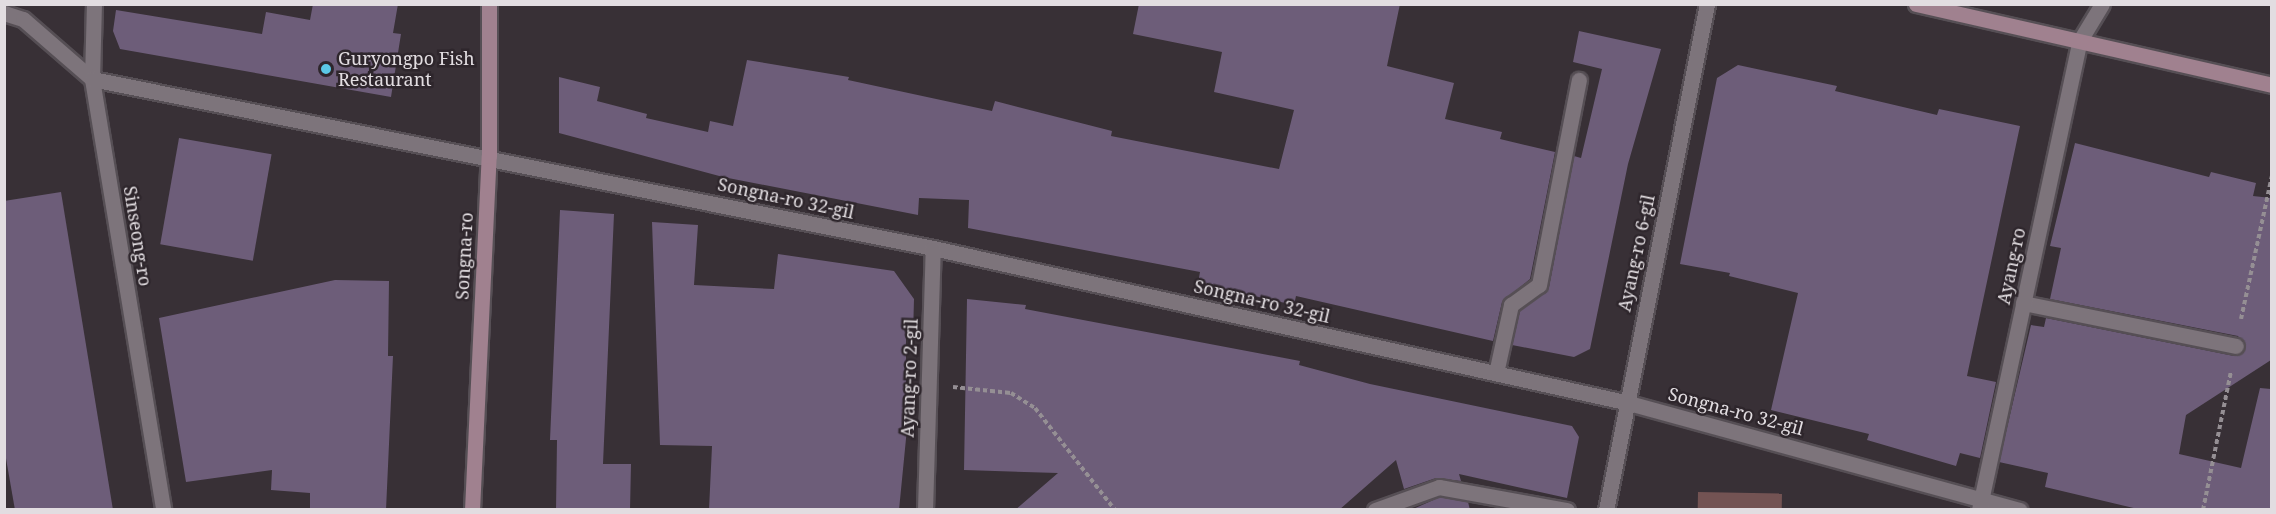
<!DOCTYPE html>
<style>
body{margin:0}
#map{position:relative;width:2276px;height:514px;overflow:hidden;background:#383036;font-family:"Noto Serif",serif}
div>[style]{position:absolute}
.green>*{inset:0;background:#735353;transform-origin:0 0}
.building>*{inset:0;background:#6d5d79;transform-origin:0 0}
.path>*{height:4px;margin-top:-2px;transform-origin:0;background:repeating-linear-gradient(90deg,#958f94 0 4.5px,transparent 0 7.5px)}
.roads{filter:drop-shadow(2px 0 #564f55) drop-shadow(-2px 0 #564f55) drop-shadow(0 2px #564f55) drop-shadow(0 -2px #564f55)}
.service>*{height:15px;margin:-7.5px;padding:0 7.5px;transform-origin:7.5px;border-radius:7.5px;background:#7d747b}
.minor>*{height:15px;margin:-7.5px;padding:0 7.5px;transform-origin:7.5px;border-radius:7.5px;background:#7d747b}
.secondary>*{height:15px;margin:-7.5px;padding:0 7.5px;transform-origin:7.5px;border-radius:7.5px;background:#a0818f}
.dots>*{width:16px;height:16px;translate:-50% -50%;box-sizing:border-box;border:3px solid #2e262c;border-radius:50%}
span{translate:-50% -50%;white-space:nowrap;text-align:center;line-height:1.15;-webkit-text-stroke:5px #2e262c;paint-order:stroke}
.poi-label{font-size:18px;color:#e2dde1}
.left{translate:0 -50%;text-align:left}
.street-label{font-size:18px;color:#e2dde1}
.frame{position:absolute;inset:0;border:6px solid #e2dde1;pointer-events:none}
</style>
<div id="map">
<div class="green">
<i style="left:1698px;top:492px;width:84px;height:17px;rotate:1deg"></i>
</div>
<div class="building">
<i style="clip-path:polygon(313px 4px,398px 4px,393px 33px,401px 34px,391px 97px,120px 49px,113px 31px,116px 10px,262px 34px,266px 12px,310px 20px)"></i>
<i style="clip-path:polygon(1139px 4px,1400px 4px,1387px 66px,1454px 83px,1445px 119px,1502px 132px,1500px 139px,1555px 152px,1530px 279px,1502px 302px,1493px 341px,1296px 296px,1294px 305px,1198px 283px,1200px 272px,968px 228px,969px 200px,919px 198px,918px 215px,723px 177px,559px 133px,559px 77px,600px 87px,597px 101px,647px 114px,646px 118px,708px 132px,710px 121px,733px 126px,747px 60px,849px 77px,848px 80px,992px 111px,995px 101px,1112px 131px,1111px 136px,1279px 169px,1294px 110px,1214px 92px,1222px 52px,1133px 34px)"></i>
<i style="clip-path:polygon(1579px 31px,1661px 49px,1628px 164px,1590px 349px,1574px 357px,1512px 345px,1520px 311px,1549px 287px,1574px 156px,1581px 158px,1602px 69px,1573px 62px)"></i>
<i style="clip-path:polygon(1738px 65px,1837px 86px,1835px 91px,1937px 115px,1939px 109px,2020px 126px,1967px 376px,1996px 382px,1980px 458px,1960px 453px,1956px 466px,1867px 440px,1869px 434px,1771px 410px,1798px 293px,1729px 276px,1730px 273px,1680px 264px,1717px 78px)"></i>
<i style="left:179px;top:138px;width:94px;height:108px;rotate:10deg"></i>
<i style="clip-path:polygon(2075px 143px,2209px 177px,2211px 172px,2256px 183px,2253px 196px,2271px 198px,2271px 360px,2186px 415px,2179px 454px,2241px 468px,2260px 388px,2271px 389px,2271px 510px,2142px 510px,2045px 487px,2048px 473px,1999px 462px,2031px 325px,2044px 327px,2046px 318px,2234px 356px,2245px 348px,2238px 336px,2050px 299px,2061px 248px,2050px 246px)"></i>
<i style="clip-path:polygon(61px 192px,113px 510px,15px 510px,4px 447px,4px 201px)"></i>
<i style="clip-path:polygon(560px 210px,614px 214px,603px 464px,631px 464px,630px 510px,556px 510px,557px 440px,550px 440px)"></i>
<i style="clip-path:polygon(652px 222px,698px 225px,694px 285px,774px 289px,778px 254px,894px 271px,914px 299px,913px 336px,906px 335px,906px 398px,910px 398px,899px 510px,709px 510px,712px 446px,660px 445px)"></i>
<i style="clip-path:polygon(335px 280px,389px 281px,388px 356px,393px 356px,386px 510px,310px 510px,310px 493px,271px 490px,272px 470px,186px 482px,159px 318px)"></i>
<i style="clip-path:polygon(967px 299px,1026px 305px,1025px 309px,1300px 361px,1299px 365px,1370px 384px,1572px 426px,1579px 437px,1567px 498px,1459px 474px,1461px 481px,1436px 478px,1404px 489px,1396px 460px,1339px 510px,1015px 510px,1058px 473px,964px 470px)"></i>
<i style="clip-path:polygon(1440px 497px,1468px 502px,1470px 510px,1411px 510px)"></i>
</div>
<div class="path">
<i style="left:2241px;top:319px;width:146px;rotate:-77.8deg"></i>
<i style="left:953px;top:387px;width:58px;rotate:5.9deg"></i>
<i style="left:1011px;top:393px;width:28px;rotate:32deg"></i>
<i style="left:1035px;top:408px;width:130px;rotate:51.9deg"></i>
<i style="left:2203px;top:510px;width:142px;rotate:-78.6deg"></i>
</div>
<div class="roads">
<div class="service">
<i style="left:92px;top:79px;width:75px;rotate:-88.5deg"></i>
<i style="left:2023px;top:303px;width:217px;rotate:11.4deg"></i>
<i style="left:1496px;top:373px;width:70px;rotate:-77.6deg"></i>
<i style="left:1511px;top:305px;width:34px;rotate:-36deg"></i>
<i style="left:1539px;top:285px;width:209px;rotate:-79deg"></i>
<i style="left:1375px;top:510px;width:68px;rotate:-19.8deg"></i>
<i style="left:1439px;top:487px;width:130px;rotate:10.2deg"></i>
</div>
<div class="minor">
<i style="left:4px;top:13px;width:20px;rotate:18deg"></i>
<i style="left:23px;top:19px;width:91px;rotate:41deg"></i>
<i style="left:92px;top:79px;width:437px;rotate:80.6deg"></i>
<i style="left:92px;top:79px;width:858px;rotate:11.36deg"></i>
<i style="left:933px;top:248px;width:709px;rotate:12.55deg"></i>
<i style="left:1625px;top:402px;width:409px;rotate:15.3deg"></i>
<i style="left:925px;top:510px;width:262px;rotate:-88.3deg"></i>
<i style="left:1606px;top:510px;width:516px;rotate:-78.71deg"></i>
<i style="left:1979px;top:510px;width:479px;rotate:-77.9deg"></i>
<i style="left:2079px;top:42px;width:44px;rotate:-58.8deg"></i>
</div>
<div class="secondary">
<i style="left:1916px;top:4px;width:365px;rotate:12.8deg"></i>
<i style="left:472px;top:510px;width:354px;rotate:-87.3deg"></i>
<i style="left:489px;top:156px;width:152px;rotate:-90deg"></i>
</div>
</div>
<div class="dots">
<i style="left:326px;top:69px;background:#5bc8e6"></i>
</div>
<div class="poi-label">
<span class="left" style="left:338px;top:69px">Guryongpo Fish<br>Restaurant</span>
</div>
<div class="street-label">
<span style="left:786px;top:198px;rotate:12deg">Songna-ro 32-gil</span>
<span style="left:138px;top:236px;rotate:81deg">Sinseong-ro</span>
<span style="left:1636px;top:253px;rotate:-78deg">Ayang-ro 6-gil</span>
<span style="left:464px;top:256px;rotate:-87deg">Songna-ro</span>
<span style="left:2011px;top:266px;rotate:-78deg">Ayang-ro</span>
<span style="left:1262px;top:301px;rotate:13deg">Songna-ro 32-gil</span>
<span style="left:909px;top:378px;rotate:-88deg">Ayang-ro 2-gil</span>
<span style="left:1736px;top:411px;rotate:15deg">Songna-ro 32-gil</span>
</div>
<div class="frame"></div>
</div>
